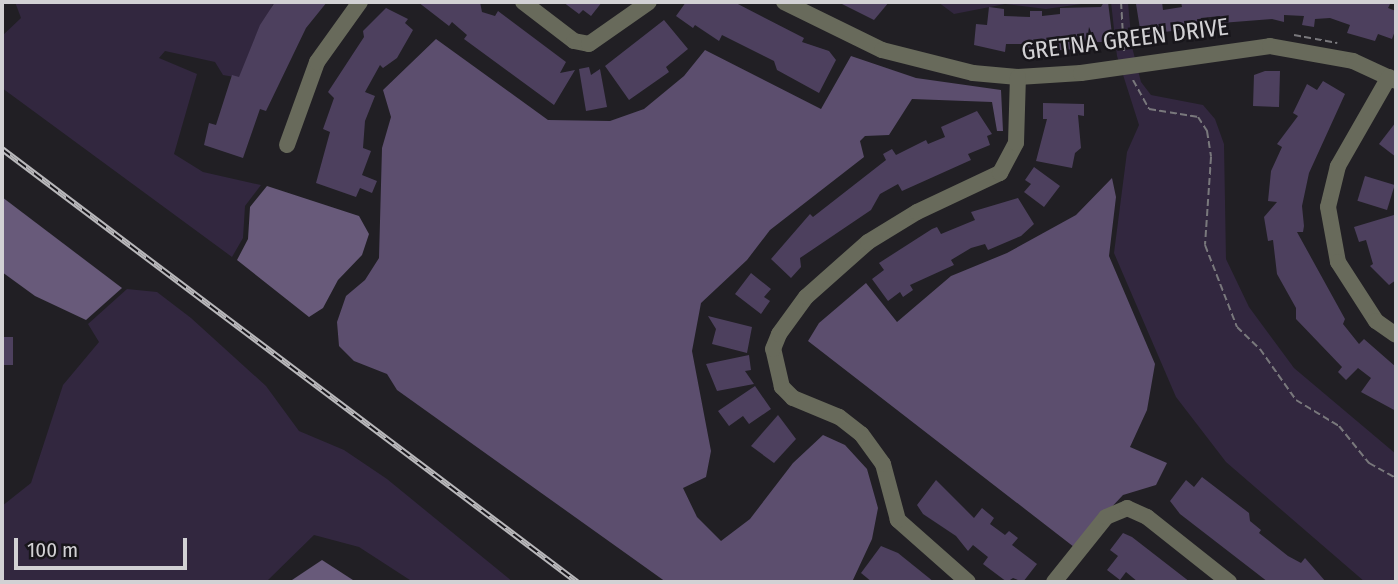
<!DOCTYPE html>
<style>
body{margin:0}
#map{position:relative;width:1398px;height:584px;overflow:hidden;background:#211f24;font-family:"Fira Sans Condensed",sans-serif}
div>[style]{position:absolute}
.green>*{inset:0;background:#32273f}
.forest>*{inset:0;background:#5c4e6e}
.water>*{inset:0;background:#685a7a}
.building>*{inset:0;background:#4d405e;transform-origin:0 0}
.path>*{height:2px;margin-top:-1px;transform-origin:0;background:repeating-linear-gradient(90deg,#79787c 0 7px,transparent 0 10.5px)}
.minor>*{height:16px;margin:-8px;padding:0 8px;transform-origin:8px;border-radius:8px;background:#686a5b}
.rail>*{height:6px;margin-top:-3px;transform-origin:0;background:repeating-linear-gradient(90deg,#18161b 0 10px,#b9b8bb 0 20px);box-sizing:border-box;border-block:2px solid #b9b8bb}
span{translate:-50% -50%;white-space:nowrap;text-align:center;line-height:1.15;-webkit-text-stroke:5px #18161b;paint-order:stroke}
.street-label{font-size:24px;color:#d2d1d4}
.frame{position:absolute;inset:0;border:4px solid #d2d1d4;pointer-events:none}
.scale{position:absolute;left:14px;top:538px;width:173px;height:32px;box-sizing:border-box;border:4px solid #d2d1d4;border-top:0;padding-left:9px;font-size:21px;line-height:24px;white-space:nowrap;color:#d2d1d4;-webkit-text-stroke:5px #18161b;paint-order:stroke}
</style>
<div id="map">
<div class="green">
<i style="clip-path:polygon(15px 2px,274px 2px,240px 78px,223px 75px,215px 62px,165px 51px,159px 58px,197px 74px,174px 154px,203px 172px,261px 185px,245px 206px,243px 238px,232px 257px,2px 88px,2px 36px,21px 18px)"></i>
<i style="clip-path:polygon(938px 2px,1096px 2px,1046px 9px,1005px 4px,954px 14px)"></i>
<i style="clip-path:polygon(1111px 2px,1128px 2px,1132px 47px,1141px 82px,1151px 95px,1203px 105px,1215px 119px,1224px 144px,1226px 259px,1249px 307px,1294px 368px,1396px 454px,1396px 582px,1365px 582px,1226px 462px,1176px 397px,1114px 253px,1127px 152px,1139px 125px,1117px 56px)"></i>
<i style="clip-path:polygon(127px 289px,157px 292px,191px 318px,266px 386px,299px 431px,344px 450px,387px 479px,513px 582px,413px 582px,359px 547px,314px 535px,266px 582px,2px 582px,2px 506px,31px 483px,63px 385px,99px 342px,88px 324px)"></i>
</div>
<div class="forest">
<i style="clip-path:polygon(436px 39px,548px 120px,610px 121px,644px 109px,684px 76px,705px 50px,821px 109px,851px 56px,916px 78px,1001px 90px,1003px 131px,997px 131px,992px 102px,912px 99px,889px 135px,865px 136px,860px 141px,864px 157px,770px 230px,747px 260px,701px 303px,692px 351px,711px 451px,706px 477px,683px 488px,697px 517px,721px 541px,750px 519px,793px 463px,823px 435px,845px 445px,867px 469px,878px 508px,872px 539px,852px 582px,666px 582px,397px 390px,387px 374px,354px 361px,339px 346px,337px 322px,346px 296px,365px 280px,379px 258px,382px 148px,391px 117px,383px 90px)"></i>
<i style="clip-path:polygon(1112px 178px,1116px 197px,1109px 256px,1155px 364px,1147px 410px,1130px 447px,1167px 463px,1156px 485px,1123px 495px,1074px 547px,808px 341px,819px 323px,866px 283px,897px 322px,951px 276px,1007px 253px,1076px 215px)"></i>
</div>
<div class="water">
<i style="clip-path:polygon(267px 186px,359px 216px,369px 234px,362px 255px,338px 280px,323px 308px,309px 317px,237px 260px,248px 239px,250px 207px)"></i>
<i style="clip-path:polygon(2px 197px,122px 288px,86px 320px,35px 296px,2px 272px)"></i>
<i style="clip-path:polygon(322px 560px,356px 582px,289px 582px)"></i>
</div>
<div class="building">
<i style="clip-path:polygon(275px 2px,327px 2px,306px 28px,266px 111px,260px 109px,243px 158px,204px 145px,209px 123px,216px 125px,232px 75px,239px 77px,260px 25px)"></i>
<i style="clip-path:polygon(418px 2px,480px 2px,482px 12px,495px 16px,498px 11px,566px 62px,560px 73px,575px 70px,554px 105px,464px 39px,467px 35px,452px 22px,449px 26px)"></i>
<i style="clip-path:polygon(563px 2px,602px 2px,591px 16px,583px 10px,579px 14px)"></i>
<i style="clip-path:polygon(686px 2px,734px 2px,804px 38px,802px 42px,829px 51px,836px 60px,819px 93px,777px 70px,774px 61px,722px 35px,719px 41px,695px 25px,693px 28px,676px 16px)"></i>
<i style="clip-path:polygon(838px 2px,889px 2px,874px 20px)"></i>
<i style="clip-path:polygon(1104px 2px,1108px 2px,1113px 42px,1074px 42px,1075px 49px,1064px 50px,1059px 50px,1058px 41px,1041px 43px,1040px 53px,1028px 53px,1028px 44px,1006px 44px,1005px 52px,974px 45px,976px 24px,987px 25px,989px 7px,1004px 9px,1004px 16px,1030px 17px,1030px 11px,1042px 11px,1042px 16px,1060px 14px,1060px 8px,1101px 7px)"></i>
<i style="clip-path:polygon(1162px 2px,1163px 10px,1182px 7px,1181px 2px,1391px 2px,1388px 8px,1396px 11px,1396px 28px,1392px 39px,1378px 34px,1375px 41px,1347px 33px,1350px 25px,1330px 18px,1315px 19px,1314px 27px,1302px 25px,1304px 16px,1284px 15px,1284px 22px,1272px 19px,1221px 23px,1220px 16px,1201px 18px,1203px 27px,1141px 35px,1136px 4px)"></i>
<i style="clip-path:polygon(386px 8px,408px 19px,405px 23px,413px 30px,397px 58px,383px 68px,380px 65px,365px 92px,375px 96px,365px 121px,363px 148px,371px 151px,362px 175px,377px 181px,372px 193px,360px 188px,356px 197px,316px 183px,330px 132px,323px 129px,334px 98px,328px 92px,364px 37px,363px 31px)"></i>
<i style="clip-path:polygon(664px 20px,688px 49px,666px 67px,669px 72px,629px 100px,605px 66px)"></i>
<i style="clip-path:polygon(589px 67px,591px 75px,600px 69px,607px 107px,586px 111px,579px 69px)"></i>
<i style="clip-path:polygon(1265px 71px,1280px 71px,1279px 107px,1253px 106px,1254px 75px)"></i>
<i style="clip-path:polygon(1323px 81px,1345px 94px,1309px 173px,1302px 206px,1304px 226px,1303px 232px,1297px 232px,1345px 319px,1343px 324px,1359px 344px,1364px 339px,1396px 367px,1396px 411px,1361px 392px,1371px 378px,1358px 368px,1346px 380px,1338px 372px,1342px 367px,1296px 319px,1296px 308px,1277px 274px,1273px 240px,1268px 241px,1264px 217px,1277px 202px,1268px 201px,1271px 171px,1282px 147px,1277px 144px,1298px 116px,1293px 113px,1307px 84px,1317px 90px)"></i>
<i style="clip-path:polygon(1043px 103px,1084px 104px,1084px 116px,1078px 115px,1081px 148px,1075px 153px,1072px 168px,1036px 161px,1047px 119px,1043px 119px)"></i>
<i style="clip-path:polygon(977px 111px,992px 134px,987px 136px,990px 145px,968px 154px,971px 160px,902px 191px,898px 184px,880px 194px,871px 210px,800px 258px,801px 267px,791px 278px,771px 259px,810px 214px,813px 217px,886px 160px,883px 154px,892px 149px,896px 155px,926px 140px,928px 144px,945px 137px,941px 127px)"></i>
<i style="clip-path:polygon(1396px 122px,1396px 157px,1379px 144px)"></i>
<i style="clip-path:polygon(1034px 167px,1060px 186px,1044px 207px,1024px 192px,1031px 184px,1025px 180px)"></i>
<i style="left:1365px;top:176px;width:31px;height:26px;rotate:17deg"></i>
<i style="clip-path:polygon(1018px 198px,1034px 224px,1021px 236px,988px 250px,985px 244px,971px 248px,951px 260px,954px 265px,910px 285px,913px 290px,903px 297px,900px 292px,888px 301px,872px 279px,884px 270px,879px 263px,932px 229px,937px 227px,941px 234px,975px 220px,971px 212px)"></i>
<i style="clip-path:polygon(1394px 215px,1396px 280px,1389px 285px,1370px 266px,1373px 264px,1366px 240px,1359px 242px,1354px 227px)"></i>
<i style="clip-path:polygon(751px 273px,771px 289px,764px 297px,770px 301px,761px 314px,735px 294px)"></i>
<i style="clip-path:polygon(708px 316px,752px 327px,747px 353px,712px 344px,716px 329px)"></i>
<i style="left:2px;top:337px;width:11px;height:28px"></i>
<i style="clip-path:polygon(749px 355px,751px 370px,745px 371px,754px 384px,717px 391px,706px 364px)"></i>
<i style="clip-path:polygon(755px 386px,771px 409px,749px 424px,743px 416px,729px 426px,718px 411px)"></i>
<i style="clip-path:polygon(778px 415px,796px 439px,774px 463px,751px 446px)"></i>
<i style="clip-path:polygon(1202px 477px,1249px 513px,1250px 521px,1261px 530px,1259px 533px,1288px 556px,1301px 563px,1305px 558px,1326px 582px,1268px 582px,1180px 514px,1170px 501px,1186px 480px,1194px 487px)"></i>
<i style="clip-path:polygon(936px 480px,974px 518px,982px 508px,994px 518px,990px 524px,1005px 535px,1009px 531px,1018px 538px,1012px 545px,1037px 564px,1023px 582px,1013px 578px,1007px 582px,983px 564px,988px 557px,973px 545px,968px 551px,956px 536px,923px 514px,917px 505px)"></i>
<i style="clip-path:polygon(1123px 533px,1132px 537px,1190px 582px,1138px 582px,1126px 572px,1120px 580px,1107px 570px,1118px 556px,1110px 550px)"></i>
<i style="clip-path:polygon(881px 546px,898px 553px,934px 582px,872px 582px,861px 573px)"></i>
</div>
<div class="path">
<i style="left:1121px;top:2px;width:49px;rotate:86.5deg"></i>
<i style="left:1294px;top:35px;width:44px;rotate:10.5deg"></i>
<i style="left:1133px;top:80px;width:33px;rotate:61deg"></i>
<i style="left:1149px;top:109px;width:50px;rotate:9.3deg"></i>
<i style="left:1198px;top:117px;width:17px;rotate:57deg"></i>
<i style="left:1207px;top:131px;width:26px;rotate:81deg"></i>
<i style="left:1211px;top:157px;width:88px;rotate:93.9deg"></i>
<i style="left:1205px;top:245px;width:88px;rotate:68.7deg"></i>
<i style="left:1237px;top:327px;width:32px;rotate:44deg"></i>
<i style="left:1260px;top:349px;width:62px;rotate:54.8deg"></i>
<i style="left:1296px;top:400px;width:50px;rotate:31.2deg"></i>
<i style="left:1339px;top:426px;width:48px;rotate:51deg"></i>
<i style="left:1369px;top:463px;width:31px;rotate:29deg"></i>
</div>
<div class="minor">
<i style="left:523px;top:2px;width:64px;rotate:37.4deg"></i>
<i style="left:574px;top:41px;width:15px;rotate:11deg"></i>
<i style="left:589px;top:44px;width:73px;rotate:-35deg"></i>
<i style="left:784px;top:2px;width:109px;rotate:26.1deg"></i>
<i style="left:882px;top:50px;width:94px;rotate:14.2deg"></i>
<i style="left:973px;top:73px;width:45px;rotate:5.1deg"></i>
<i style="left:1018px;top:77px;width:63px;rotate:-3.6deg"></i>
<i style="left:1081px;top:73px;width:191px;rotate:-8.1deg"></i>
<i style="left:1270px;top:46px;width:84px;rotate:10.2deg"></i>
<i style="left:1353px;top:61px;width:47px;rotate:24.9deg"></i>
<i style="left:1389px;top:77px;width:103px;rotate:119.8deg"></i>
<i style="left:1338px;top:166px;width:42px;rotate:103.7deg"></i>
<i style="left:1328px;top:207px;width:56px;rotate:79.7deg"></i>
<i style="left:1338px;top:262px;width:70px;rotate:57.2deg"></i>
<i style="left:1376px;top:321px;width:24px;rotate:35deg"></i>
<i style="left:287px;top:145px;width:88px;rotate:-70.1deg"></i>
<i style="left:317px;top:62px;width:74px;rotate:-54.4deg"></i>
<i style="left:968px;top:582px;width:94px;rotate:-138.5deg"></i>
<i style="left:898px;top:520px;width:58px;rotate:-105deg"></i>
<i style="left:883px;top:464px;width:37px;rotate:-126deg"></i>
<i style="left:861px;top:434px;width:28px;rotate:-142deg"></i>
<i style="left:839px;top:417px;width:50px;rotate:-157.6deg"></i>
<i style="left:793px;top:398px;width:16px;rotate:-135deg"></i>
<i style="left:782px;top:387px;width:39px;rotate:-103deg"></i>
<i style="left:773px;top:349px;width:16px;rotate:-68deg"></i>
<i style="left:779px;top:334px;width:46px;rotate:-53.9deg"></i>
<i style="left:806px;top:297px;width:83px;rotate:-41.6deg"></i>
<i style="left:868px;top:242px;width:57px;rotate:-31.5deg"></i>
<i style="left:917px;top:212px;width:92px;rotate:-25.2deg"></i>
<i style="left:1000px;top:173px;width:34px;rotate:-62deg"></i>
<i style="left:1016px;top:143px;width:66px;rotate:-88.3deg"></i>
<i style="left:1054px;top:582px;width:83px;rotate:-51.3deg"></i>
<i style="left:1106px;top:517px;width:23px;rotate:-23deg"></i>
<i style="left:1127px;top:508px;width:22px;rotate:24deg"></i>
<i style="left:1147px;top:517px;width:105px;rotate:38.4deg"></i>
</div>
<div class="rail">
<i style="left:2px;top:149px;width:720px;rotate:36.98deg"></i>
</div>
<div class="street-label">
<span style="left:1125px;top:40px;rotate:-7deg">GRETNA GREEN DRIVE</span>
</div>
<div class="frame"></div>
<div class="scale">100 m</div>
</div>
